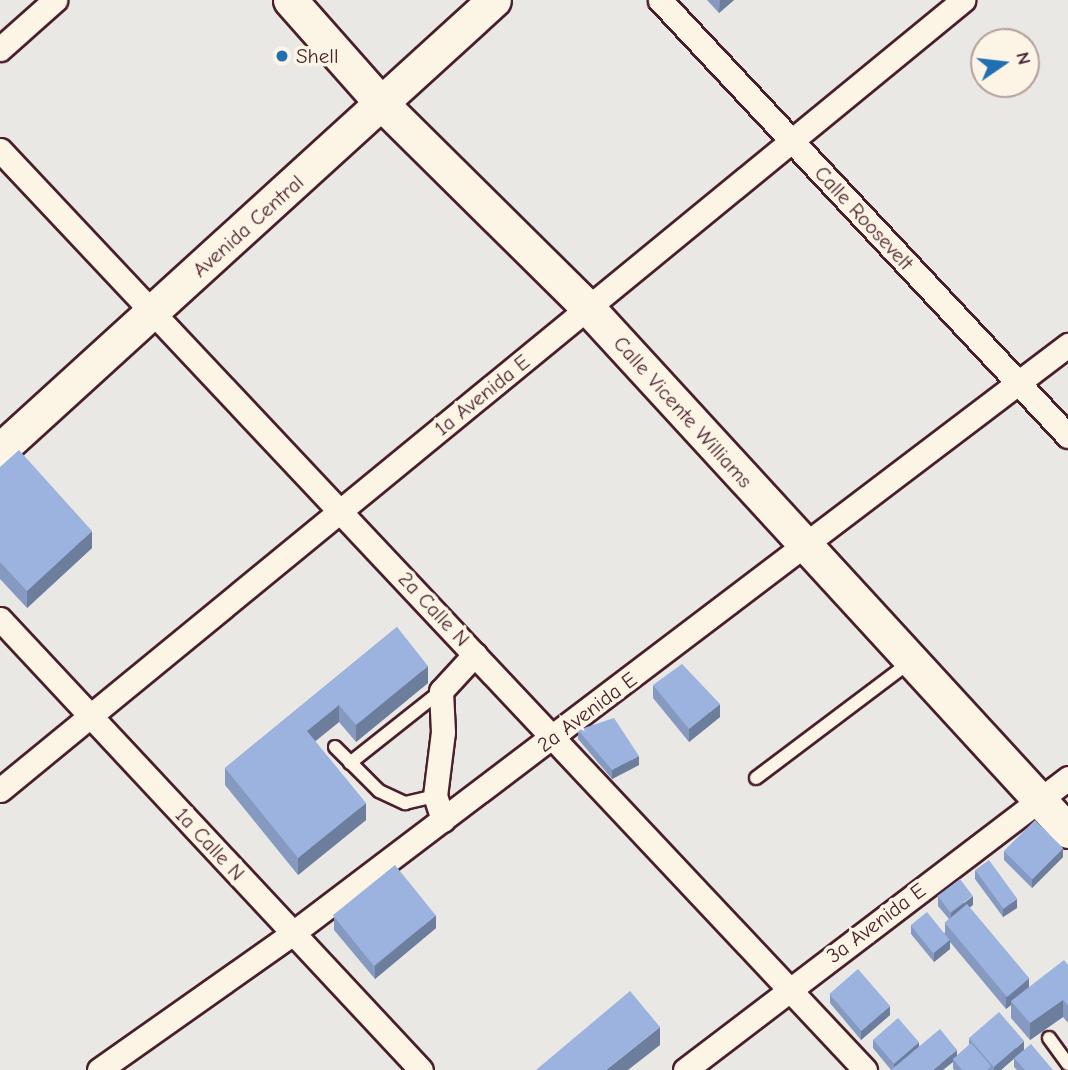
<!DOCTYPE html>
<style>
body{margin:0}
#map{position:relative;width:1068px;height:1070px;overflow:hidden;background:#e9e8e4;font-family:"Comic Neue",sans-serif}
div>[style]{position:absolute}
.roads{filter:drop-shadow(2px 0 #4a1f2b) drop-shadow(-2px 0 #4a1f2b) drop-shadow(0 2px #4a1f2b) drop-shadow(0 -2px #4a1f2b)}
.lane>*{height:12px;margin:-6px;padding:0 6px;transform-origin:6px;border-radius:6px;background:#fcf5e5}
.street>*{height:23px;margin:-11.5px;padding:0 11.5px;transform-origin:11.5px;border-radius:11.5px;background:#fcf5e5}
.secondary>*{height:33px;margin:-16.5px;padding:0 16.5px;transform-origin:16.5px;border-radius:16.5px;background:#fcf5e5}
.wall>*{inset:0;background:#8699c0}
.shaded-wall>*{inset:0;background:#6d7d9c}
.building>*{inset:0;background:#9cb2df;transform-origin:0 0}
.dots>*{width:19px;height:19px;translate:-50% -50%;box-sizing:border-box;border:4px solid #fcf5e5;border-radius:50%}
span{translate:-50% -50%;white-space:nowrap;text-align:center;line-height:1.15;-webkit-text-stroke:7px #fcf5e5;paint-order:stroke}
.poi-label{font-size:21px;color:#4a1f2b}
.left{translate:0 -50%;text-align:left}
.street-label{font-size:21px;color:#4a1f2b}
.north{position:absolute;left:970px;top:28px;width:70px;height:70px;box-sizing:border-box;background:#fcf5e5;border:2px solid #b59f9b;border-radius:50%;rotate:76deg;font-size:19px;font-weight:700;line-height:28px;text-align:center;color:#4a1f2b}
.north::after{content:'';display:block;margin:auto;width:24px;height:32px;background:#1f6fb2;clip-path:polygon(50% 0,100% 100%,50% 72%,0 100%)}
</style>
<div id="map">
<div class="roads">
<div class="lane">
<i style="left:335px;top:747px;width:62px;rotate:45deg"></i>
<i style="left:379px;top:791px;width:29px;rotate:25deg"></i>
<i style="left:405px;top:803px;width:31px;rotate:-13deg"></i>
<i style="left:350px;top:763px;width:116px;rotate:-38.4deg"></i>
<i style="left:756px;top:778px;width:193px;rotate:-37deg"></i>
<i style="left:1049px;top:1038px;width:32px;rotate:54deg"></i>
</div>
<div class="street">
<i style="left:660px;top:0;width:597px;rotate:46.9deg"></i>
<i style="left:0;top:49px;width:74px;rotate:-41.7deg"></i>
<i style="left:0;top:150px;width:1263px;rotate:46.76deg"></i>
<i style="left:0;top:619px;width:617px;rotate:46.97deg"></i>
<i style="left:0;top:790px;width:1246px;rotate:-39.36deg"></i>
<i style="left:443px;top:820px;width:25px;rotate:-108deg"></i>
<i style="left:435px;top:796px;width:64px;rotate:-82.9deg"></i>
<i style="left:443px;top:732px;width:41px;rotate:-92.8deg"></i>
<i style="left:441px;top:691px;width:50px;rotate:-47.4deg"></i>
<i style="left:99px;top:1070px;width:237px;rotate:-35.2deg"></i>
<i style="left:293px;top:933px;width:973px;rotate:-37.19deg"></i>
<i style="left:685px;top:1070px;width:482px;rotate:-37.3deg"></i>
</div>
<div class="secondary">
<i style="left:290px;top:0;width:140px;rotate:48.5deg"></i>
<i style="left:383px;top:105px;width:289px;rotate:44.7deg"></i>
<i style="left:588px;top:308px;width:710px;rotate:47.45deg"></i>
<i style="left:0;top:450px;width:668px;rotate:-42.33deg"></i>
</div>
</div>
<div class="wall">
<i style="clip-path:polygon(707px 0,734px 0,719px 13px)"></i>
<i style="clip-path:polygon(0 467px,92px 548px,27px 608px,0 579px)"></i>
<i style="clip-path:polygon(397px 627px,428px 683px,356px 742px,339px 722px,315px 741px,366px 820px,298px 875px,225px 785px,225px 768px)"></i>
<i style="clip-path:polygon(653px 685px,720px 717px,689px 742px,653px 698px)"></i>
<i style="clip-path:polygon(578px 730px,639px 765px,612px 779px,578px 739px)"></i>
<i style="clip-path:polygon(1004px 851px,1063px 857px,1032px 888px,1004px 860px)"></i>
<i style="clip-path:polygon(975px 870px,1017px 908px,1003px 917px,975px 879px)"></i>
<i style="clip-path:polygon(938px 897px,973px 905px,969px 907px,1029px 988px,1068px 965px,1068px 1023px,1063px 1017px,1030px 1040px,1011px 1018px,1011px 1005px,1006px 1009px,950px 942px,950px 949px,934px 962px,911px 934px,911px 925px,945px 933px,945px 923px,949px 919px,938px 906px)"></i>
<i style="clip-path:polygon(334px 917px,436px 928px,375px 979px,334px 930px)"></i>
<i style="clip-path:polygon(830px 994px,890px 1015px,861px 1040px,830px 1003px)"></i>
<i style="clip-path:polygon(969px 1039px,1024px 1050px,1053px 1070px,1017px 1070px,1014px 1067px,1014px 1058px,1001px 1070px,954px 1070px,953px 1068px,953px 1062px,891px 1070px,873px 1048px,873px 1040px,919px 1046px,957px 1056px,969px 1045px)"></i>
</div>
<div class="shaded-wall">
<i style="clip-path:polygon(720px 0,734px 0,719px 13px)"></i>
<i style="clip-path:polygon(92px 531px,92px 548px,27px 608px,27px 591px)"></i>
<i style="clip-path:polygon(428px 666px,428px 683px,356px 742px,356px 725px)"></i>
<i style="clip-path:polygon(720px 704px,720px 717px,689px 742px,689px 729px)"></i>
<i style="clip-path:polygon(339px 705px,339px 722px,307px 748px,307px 731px)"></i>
<i style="clip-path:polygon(639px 756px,639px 765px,612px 779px,612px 770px)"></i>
<i style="clip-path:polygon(366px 803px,366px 820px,298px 875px,298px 858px)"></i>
<i style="clip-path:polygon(1063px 848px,1063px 857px,1032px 888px,1032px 879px)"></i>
<i style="clip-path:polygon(973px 896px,973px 905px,951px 922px,951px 913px)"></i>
<i style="clip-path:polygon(1017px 899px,1017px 908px,1003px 917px,1003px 909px)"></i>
<i style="clip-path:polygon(436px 915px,436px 928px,375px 979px,375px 966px)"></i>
<i style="clip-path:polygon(950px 940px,950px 949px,934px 962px,934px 953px)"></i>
<i style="clip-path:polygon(1029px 978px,1029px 991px,1011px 1001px,1011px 1005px,1006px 1009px,1006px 996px)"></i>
<i style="clip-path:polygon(1063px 1000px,1063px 1017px,1030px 1040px,1030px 1023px)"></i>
<i style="clip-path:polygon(890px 1006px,890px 1015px,861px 1040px,861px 1031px)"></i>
<i style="clip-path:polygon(660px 1027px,660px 1045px,628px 1070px,606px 1070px)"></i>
<i style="clip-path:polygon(1024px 1041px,1024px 1050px,1001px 1070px,994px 1070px,994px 1067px)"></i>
<i style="clip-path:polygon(919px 1042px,919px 1051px,894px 1070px,894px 1064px)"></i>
<i style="clip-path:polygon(957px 1050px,957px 1058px,953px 1059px,953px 1062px,943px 1070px,933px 1070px)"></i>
</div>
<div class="building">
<i style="clip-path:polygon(19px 450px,92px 531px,27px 591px,0 562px,0 467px)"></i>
<i style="clip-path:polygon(397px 627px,428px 666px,356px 725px,339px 705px,307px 731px,366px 803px,298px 858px,225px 768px)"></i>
<i style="clip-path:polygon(682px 664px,720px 704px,689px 729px,653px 685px)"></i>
<i style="clip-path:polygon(614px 718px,639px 756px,612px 770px,578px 730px)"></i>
<i style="left:1035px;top:820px;width:40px;height:44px;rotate:45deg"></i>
<i style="left:989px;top:860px;width:48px;height:17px;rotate:54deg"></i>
<i style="left:395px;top:865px;width:65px;height:80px;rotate:51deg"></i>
<i style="left:960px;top:879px;width:21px;height:28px;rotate:53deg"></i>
<i style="left:967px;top:904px;width:97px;height:29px;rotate:50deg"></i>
<i style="left:927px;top:912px;width:36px;height:21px;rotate:51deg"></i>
<i style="clip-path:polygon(1064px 960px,1068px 965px,1068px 1006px,1063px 1000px,1030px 1023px,1011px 1001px)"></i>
<i style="left:858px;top:969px;width:49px;height:38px;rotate:49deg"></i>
<i style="clip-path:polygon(630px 991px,660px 1027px,606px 1070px,536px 1070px)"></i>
<i style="left:999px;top:1012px;width:38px;height:40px;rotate:49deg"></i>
<i style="left:898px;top:1018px;width:32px;height:33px;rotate:49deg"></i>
<i style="clip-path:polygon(940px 1029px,957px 1050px,933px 1070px,891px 1070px)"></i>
<i style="clip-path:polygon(971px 1043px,991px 1066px,987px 1070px,962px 1070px,953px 1059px)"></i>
<i style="clip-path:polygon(1031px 1044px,1053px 1070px,1025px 1070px,1014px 1058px)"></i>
</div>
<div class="dots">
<i style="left:282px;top:56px;background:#1f6fb2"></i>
</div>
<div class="poi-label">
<span class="left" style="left:296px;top:56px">Shell</span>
</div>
<div class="street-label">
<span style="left:864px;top:218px;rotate:47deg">Calle Roosevelt</span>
<span style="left:248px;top:226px;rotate:-42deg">Avenida Central</span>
<span style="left:482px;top:395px;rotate:-39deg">1a Avenida E</span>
<span style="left:683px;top:412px;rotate:48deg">Calle Vicente Williams</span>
<span style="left:434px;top:609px;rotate:47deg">2a Calle N</span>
<span style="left:587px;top:712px;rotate:-37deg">2a Avenida E</span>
<span style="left:210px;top:844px;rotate:47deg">1a Calle N</span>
<span style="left:876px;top:923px;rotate:-37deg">3a Avenida E</span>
</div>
<div class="north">N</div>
</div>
